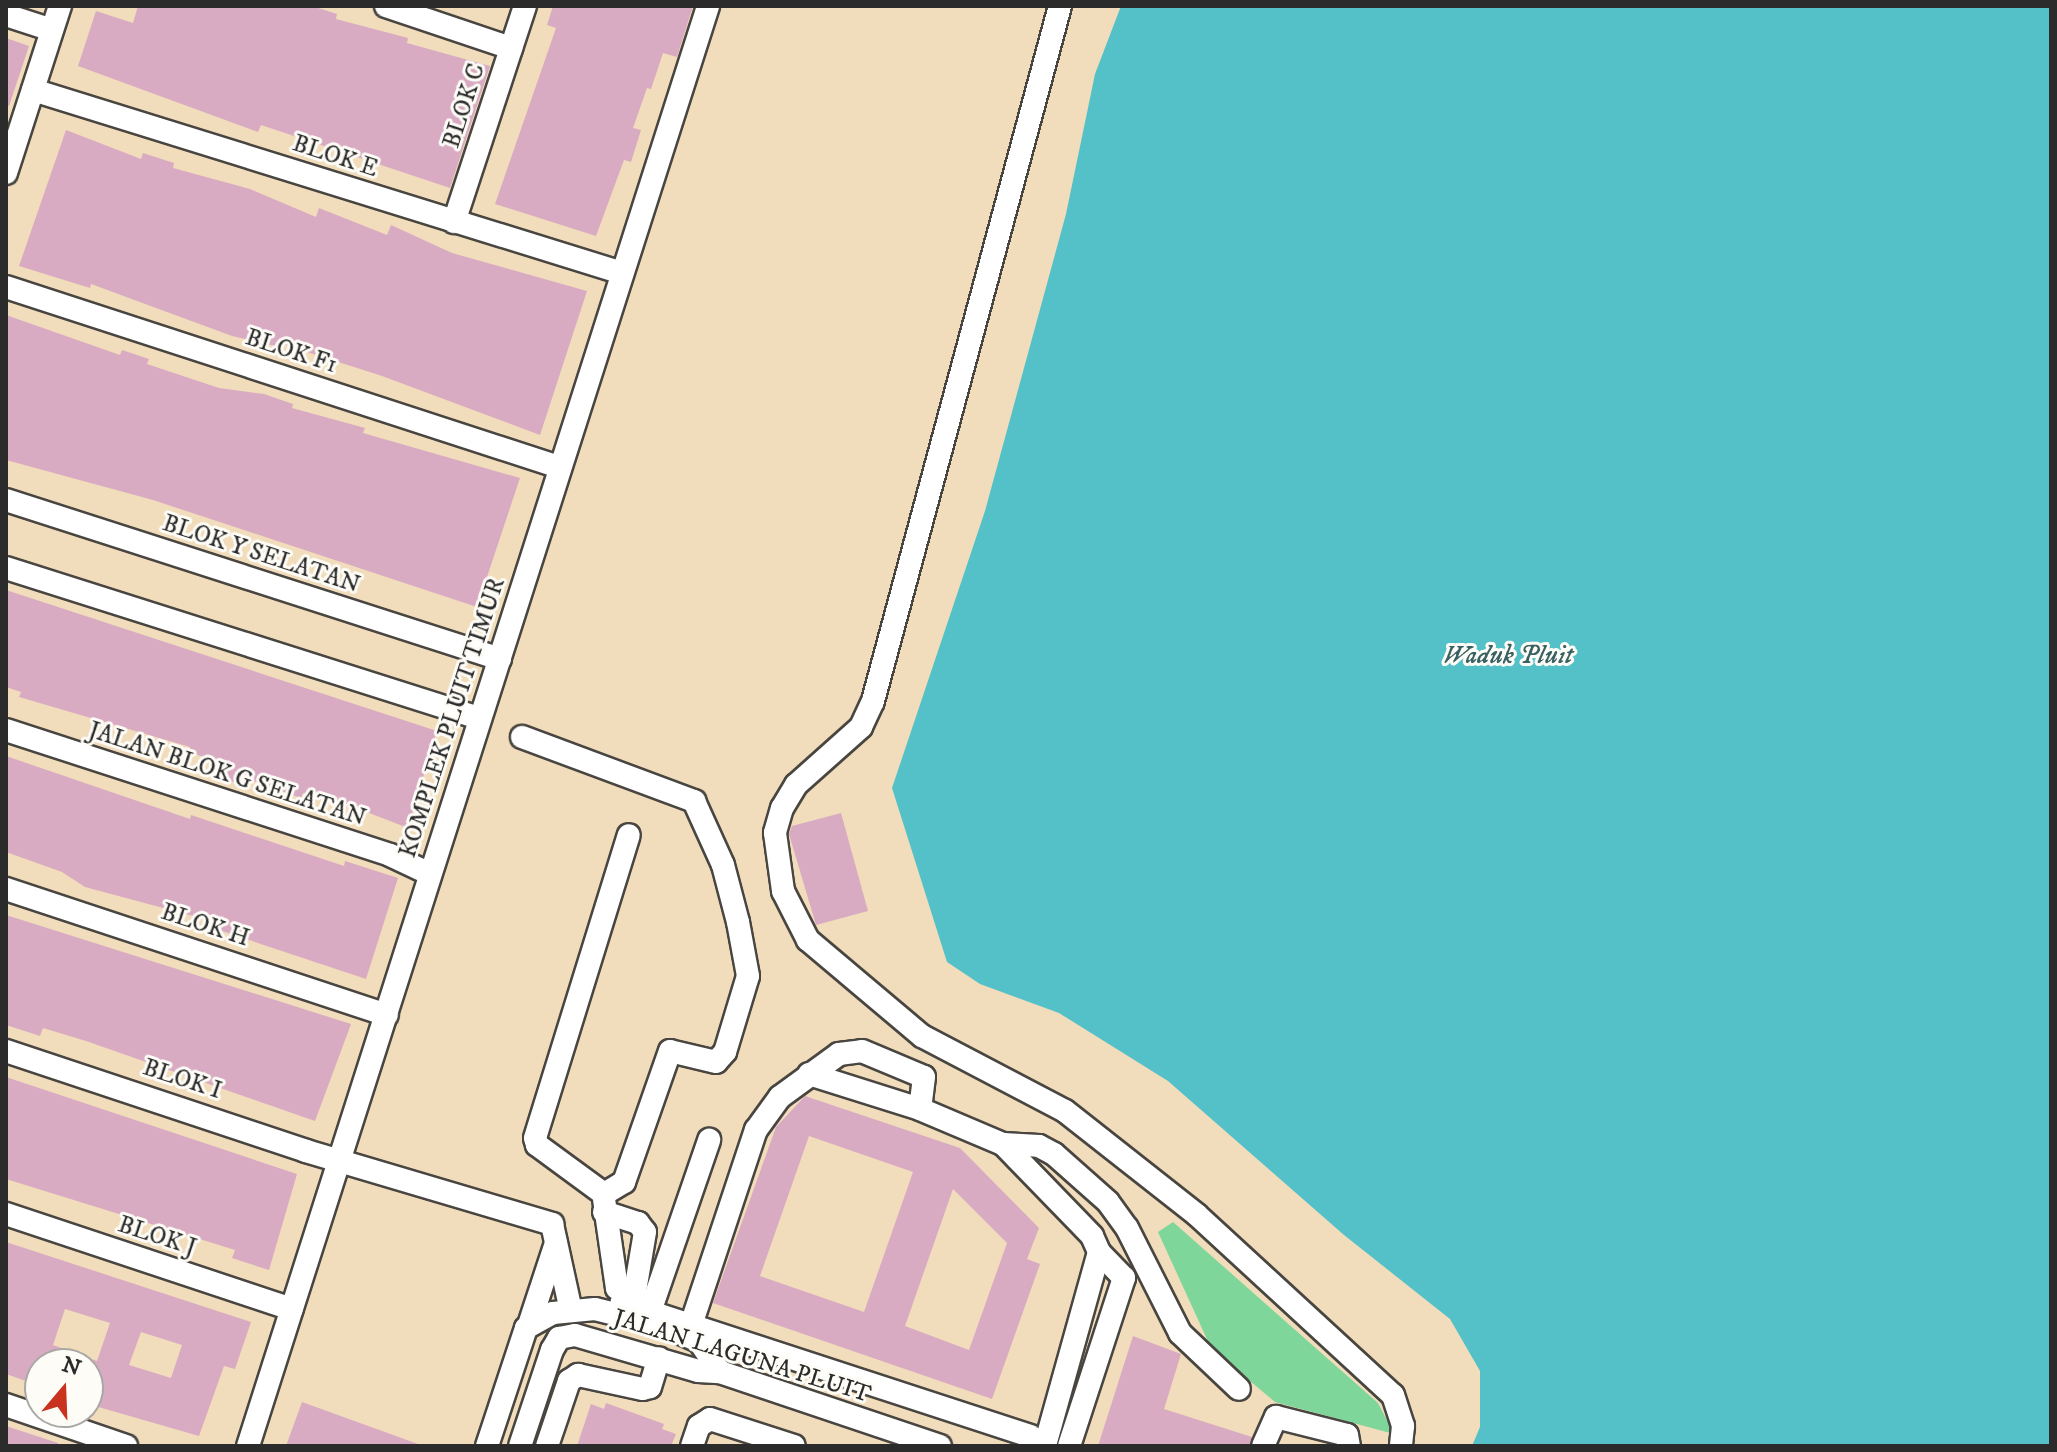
<!DOCTYPE html>
<style>
body{margin:0}
#map{position:relative;width:2057px;height:1452px;overflow:hidden;background:#f1dcbb;font-family:"IM FELL DW Pica",serif}
div>[style]{position:absolute}
.green>*{inset:0;background:#7ed69b}
.water>*{inset:0;background:#54c1c9}
.building>*{inset:0;background:#d9abc2}
.roads{filter:drop-shadow(2px 0 #494641) drop-shadow(-2px 0 #494641) drop-shadow(0 2px #494641) drop-shadow(0 -2px #494641)}
.minor>*{height:22px;margin:-11px;padding:0 11px;transform-origin:11px;border-radius:11px;background:#fff}
span{translate:-50% -50%;white-space:nowrap;text-align:center;line-height:1.15;-webkit-text-stroke:6px #fdfcf7;paint-order:stroke}
.street-label{font-size:24px;color:#2b2b2b}
.water-label{font-size:26px;color:#396062;font-style:italic}
.frame{position:absolute;inset:0;border:8px solid #2b2b2b;pointer-events:none}
.north{position:absolute;left:24px;top:1348px;width:80px;height:80px;box-sizing:border-box;background:#fdfcf7;border:2px solid #a9a8a5;border-radius:50%;rotate:19deg;font-size:22px;font-weight:700;line-height:32px;text-align:center;color:#2b2b2b}
.north::after{content:'';display:block;margin:auto;width:28px;height:36px;background:#c8321e;clip-path:polygon(50% 0,100% 100%,50% 72%,0 100%)}
</style>
<div id="map">
<div class="green">
<i style="clip-path:polygon(1173px 1222px,1378px 1403px,1394px 1434px,1275px 1402px,1211px 1348px,1158px 1232px)"></i>
</div>
<div class="water">
<i style="clip-path:polygon(1121px 6px,2051px 6px,2051px 1446px,1472px 1446px,1480px 1427px,1480px 1371px,1450px 1319px,1344px 1235px,1168px 1081px,1059px 1013px,980px 984px,947px 962px,892px 788px,985px 511px,1066px 214px,1095px 74px)"></i>
</div>
<div class="building">
<i style="clip-path:polygon(138px 6px,312px 6px,337px 14px,336px 19px,408px 38px,407px 43px,490px 66px,450px 188px,261px 125px,258px 132px,78px 66px,96px 11px,133px 23px)"></i>
<i style="clip-path:polygon(553px 6px,693px 6px,677px 57px,663px 53px,651px 89px,647px 88px,633px 128px,641px 130px,631px 162px,624px 160px,596px 236px,495px 204px,556px 28px,547px 25px)"></i>
<i style="clip-path:polygon(6px 38px,29px 46px,9px 106px,6px 105px)"></i>
<i style="clip-path:polygon(66px 130px,141px 159px,143px 153px,174px 163px,173px 168px,250px 189px,316px 217px,319px 208px,387px 235px,391px 225px,452px 253px,587px 291px,540px 435px,382px 376px,276px 342px,275px 346px,232px 336px,91px 284px,90px 288px,19px 266px)"></i>
<i style="clip-path:polygon(6px 315px,120px 355px,122px 350px,149px 359px,147px 364px,219px 388px,264px 394px,293px 404px,292px 408px,365px 428px,363px 433px,520px 478px,477px 607px,153px 500px,6px 460px)"></i>
<i style="clip-path:polygon(6px 590px,437px 731px,408px 828px,333px 799px,303px 793px,301px 798px,242px 777px,239px 784px,212px 775px,217px 761px,188px 752px,190px 747px,19px 697px,21px 692px,6px 687px)"></i>
<i style="clip-path:polygon(6px 756px,190px 819px,191px 815px,344px 866px,345px 861px,398px 878px,366px 979px,207px 926px,208px 920px,85px 887px,62px 872px,6px 852px)"></i>
<i style="clip-path:polygon(841px 813px,868px 911px,816px 925px,789px 834px,792px 826px)"></i>
<i style="clip-path:polygon(6px 915px,351px 1024px,315px 1121px,86px 1041px,43px 1028px,40px 1036px,6px 1025px)"></i>
<i style="clip-path:polygon(6px 1077px,297px 1174px,269px 1270px,232px 1258px,235px 1250px,6px 1179px)"></i>
<i style="clip-path:polygon(evenodd,805px 1096px,960px 1148px,1039px 1228px,1027px 1259px,1040px 1264px,992px 1399px,713px 1303px,776px 1127px,805px 1096px,809px 1136px,913px 1172px,864px 1312px,760px 1276px,809px 1136px,805px 1096px,953px 1189px,1007px 1243px,969px 1350px,905px 1326px,953px 1189px)"></i>
<i style="clip-path:polygon(evenodd,6px 1242px,251px 1322px,235px 1369px,224px 1366px,199px 1436px,88px 1404px,95px 1364px,40px 1364px,40px 1386px,6px 1374px,6px 1242px,65px 1309px,110px 1323px,97px 1361px,53px 1345px,65px 1309px,6px 1242px,141px 1332px,182px 1345px,171px 1378px,129px 1365px,141px 1332px)"></i>
<i style="clip-path:polygon(1133px 1336px,1181px 1354px,1164px 1409px,1252px 1437px,1249px 1446px,1098px 1446px)"></i>
<i style="clip-path:polygon(302px 1402px,418px 1444px,418px 1446px,286px 1446px)"></i>
<i style="clip-path:polygon(606px 1403px,664px 1424px,662px 1429px,676px 1434px,671px 1446px,577px 1446px,591px 1404px,604px 1409px)"></i>
<i style="clip-path:polygon(6px 1426px,58px 1443px,57px 1446px,6px 1446px)"></i>
</div>
<div class="roads">
<div class="minor">
<i style="left:386px;top:6px;width:132px;rotate:18.6deg"></i>
<i style="left:1060px;top:6px;width:720px;rotate:105.06deg"></i>
<i style="left:873px;top:701px;width:29px;rotate:115deg"></i>
<i style="left:861px;top:727px;width:87px;rotate:138.3deg"></i>
<i style="left:796px;top:785px;width:27px;rotate:121deg"></i>
<i style="left:782px;top:808px;width:26px;rotate:106deg"></i>
<i style="left:775px;top:833px;width:59px;rotate:82.1deg"></i>
<i style="left:783px;top:891px;width:55px;rotate:63deg"></i>
<i style="left:808px;top:940px;width:149px;rotate:40.1deg"></i>
<i style="left:922px;top:1036px;width:161px;rotate:27.7deg"></i>
<i style="left:1065px;top:1111px;width:168px;rotate:38.2deg"></i>
<i style="left:1197px;top:1215px;width:266px;rotate:42.6deg"></i>
<i style="left:1393px;top:1395px;width:33px;rotate:72deg"></i>
<i style="left:1403px;top:1426px;width:20px;rotate:96deg"></i>
<i style="left:6px;top:15px;width:48px;rotate:18.1deg"></i>
<i style="left:33px;top:90px;width:617px;rotate:17.26deg"></i>
<i style="left:6px;top:173px;width:176px;rotate:-72.1deg"></i>
<i style="left:454px;top:222px;width:227px;rotate:-71.8deg"></i>
<i style="left:6px;top:287px;width:582px;rotate:18.03deg"></i>
<i style="left:6px;top:500px;width:519px;rotate:17.84deg"></i>
<i style="left:6px;top:568px;width:496px;rotate:17.6deg"></i>
<i style="left:6px;top:730px;width:404px;rotate:18deg"></i>
<i style="left:390px;top:855px;width:44px;rotate:25.4deg"></i>
<i style="left:522px;top:737px;width:184px;rotate:20.4deg"></i>
<i style="left:694px;top:801px;width:70px;rotate:65.6deg"></i>
<i style="left:723px;top:865px;width:59px;rotate:75.3deg"></i>
<i style="left:738px;top:922px;width:55px;rotate:79.5deg"></i>
<i style="left:748px;top:976px;width:79px;rotate:106.8deg"></i>
<i style="left:725px;top:1052px;width:13px;rotate:132deg"></i>
<i style="left:716px;top:1062px;width:47px;rotate:-166.6deg"></i>
<i style="left:670px;top:1051px;width:139px;rotate:109.3deg"></i>
<i style="left:624px;top:1182px;width:23px;rotate:149deg"></i>
<i style="left:6px;top:889px;width:401px;rotate:18.3deg"></i>
<i style="left:6px;top:1051px;width:316px;rotate:18.4deg"></i>
<i style="left:306px;top:1151px;width:257px;rotate:16.5deg"></i>
<i style="left:552px;top:1224px;width:89px;rotate:77.7deg"></i>
<i style="left:809px;top:1074px;width:116px;rotate:17.5deg"></i>
<i style="left:920px;top:1109px;width:90px;rotate:22.9deg"></i>
<i style="left:1003px;top:1144px;width:128px;rotate:45.9deg"></i>
<i style="left:1092px;top:1236px;width:17px;rotate:66deg"></i>
<i style="left:1099px;top:1252px;width:201px;rotate:105.6deg"></i>
<i style="left:1003px;top:1144px;width:36px;rotate:3deg"></i>
<i style="left:1039px;top:1146px;width:17px;rotate:28deg"></i>
<i style="left:1054px;top:1154px;width:72px;rotate:41.6deg"></i>
<i style="left:1108px;top:1202px;width:32px;rotate:54deg"></i>
<i style="left:1127px;top:1228px;width:118px;rotate:63.2deg"></i>
<i style="left:1180px;top:1333px;width:81px;rotate:43.5deg"></i>
<i style="left:604px;top:1194px;width:83px;rotate:-143.8deg"></i>
<i style="left:537px;top:1145px;width:7px;rotate:-106deg"></i>
<i style="left:535px;top:1138px;width:317px;rotate:-72.8deg"></i>
<i style="left:604px;top:1199px;width:90px;rotate:81.7deg"></i>
<i style="left:604px;top:1212px;width:36px;rotate:18deg"></i>
<i style="left:638px;top:1223px;width:11px;rotate:52deg"></i>
<i style="left:645px;top:1232px;width:66px;rotate:99.6deg"></i>
<i style="left:634px;top:1297px;width:14px;rotate:155deg"></i>
<i style="left:6px;top:1214px;width:301px;rotate:18.4deg"></i>
<i style="left:617px;top:1288px;width:39px;rotate:27deg"></i>
<i style="left:652px;top:1306px;width:9px;rotate:58deg"></i>
<i style="left:657px;top:1314px;width:393px;rotate:18.1deg"></i>
<i style="left:652px;top:1306px;width:176px;rotate:-71deg"></i>
<i style="left:530px;top:1322px;width:83px;rotate:-71.8deg"></i>
<i style="left:691px;top:1325px;width:206px;rotate:-71.6deg"></i>
<i style="left:756px;top:1130px;width:41px;rotate:-54deg"></i>
<i style="left:780px;top:1097px;width:73px;rotate:-36.1deg"></i>
<i style="left:839px;top:1054px;width:23px;rotate:-7deg"></i>
<i style="left:862px;top:1051px;width:67px;rotate:22.8deg"></i>
<i style="left:924px;top:1077px;width:32px;rotate:97deg"></i>
<i style="left:6px;top:1405px;width:127px;rotate:18.9deg"></i>
<i style="left:248px;top:1446px;width:1512px;rotate:-72.28deg"></i>
<i style="left:487px;top:1446px;width:124px;rotate:-71.7deg"></i>
<i style="left:526px;top:1328px;width:31px;rotate:-29deg"></i>
<i style="left:553px;top:1313px;width:42px;rotate:-5.4deg"></i>
<i style="left:595px;top:1309px;width:74px;rotate:14deg"></i>
<i style="left:667px;top:1327px;width:35px;rotate:24deg"></i>
<i style="left:699px;top:1341px;width:37px;rotate:56deg"></i>
<i style="left:520px;top:1446px;width:101px;rotate:-71.6deg"></i>
<i style="left:552px;top:1350px;width:14px;rotate:-60deg"></i>
<i style="left:559px;top:1338px;width:16px;rotate:-11deg"></i>
<i style="left:575px;top:1335px;width:128px;rotate:16.3deg"></i>
<i style="left:698px;top:1371px;width:22px;rotate:3deg"></i>
<i style="left:720px;top:1372px;width:232px;rotate:18.6deg"></i>
<i style="left:547px;top:1446px;width:69px;rotate:-71.3deg"></i>
<i style="left:569px;top:1381px;width:11px;rotate:-34deg"></i>
<i style="left:578px;top:1375px;width:66px;rotate:12.2deg"></i>
<i style="left:643px;top:1389px;width:7px;rotate:-16deg"></i>
<i style="left:650px;top:1387px;width:30px;rotate:-73deg"></i>
<i style="left:692px;top:1446px;width:21px;rotate:-71deg"></i>
<i style="left:699px;top:1426px;width:13px;rotate:-32deg"></i>
<i style="left:710px;top:1419px;width:88px;rotate:17.8deg"></i>
<i style="left:1069px;top:1446px;width:177px;rotate:-71.9deg"></i>
<i style="left:1124px;top:1278px;width:36px;rotate:-134deg"></i>
<i style="left:1263px;top:1446px;width:32px;rotate:-66deg"></i>
<i style="left:1276px;top:1417px;width:73px;rotate:14.2deg"></i>
<i style="left:1347px;top:1435px;width:11px;rotate:80deg"></i>
</div>
</div>
<div class="street-label">
<span style="left:465px;top:106px;rotate:-72deg">BLOK C</span>
<span style="left:335px;top:157px;rotate:18deg">BLOK E</span>
<span style="left:291px;top:352px;rotate:18deg">BLOK F1</span>
<span style="left:261px;top:555px;rotate:18deg">BLOK Y SELATAN</span>
<span style="left:453px;top:718px;rotate:-72deg">KOMPLEK PLUIT TIMUR</span>
<span style="left:227px;top:775px;rotate:18deg">JALAN BLOK G SELATAN</span>
<span style="left:205px;top:926px;rotate:18deg">BLOK H</span>
<span style="left:182px;top:1080px;rotate:18deg">BLOK I</span>
<span style="left:157px;top:1237px;rotate:18deg">BLOK J</span>
<span style="left:742px;top:1357px;rotate:17deg">JALAN LAGUNA PLUIT</span>
</div>
<div class="water-label">
<span style="left:1508px;top:656px">Waduk Pluit</span>
</div>
<div class="frame"></div>
<div class="north">N</div>
</div>
